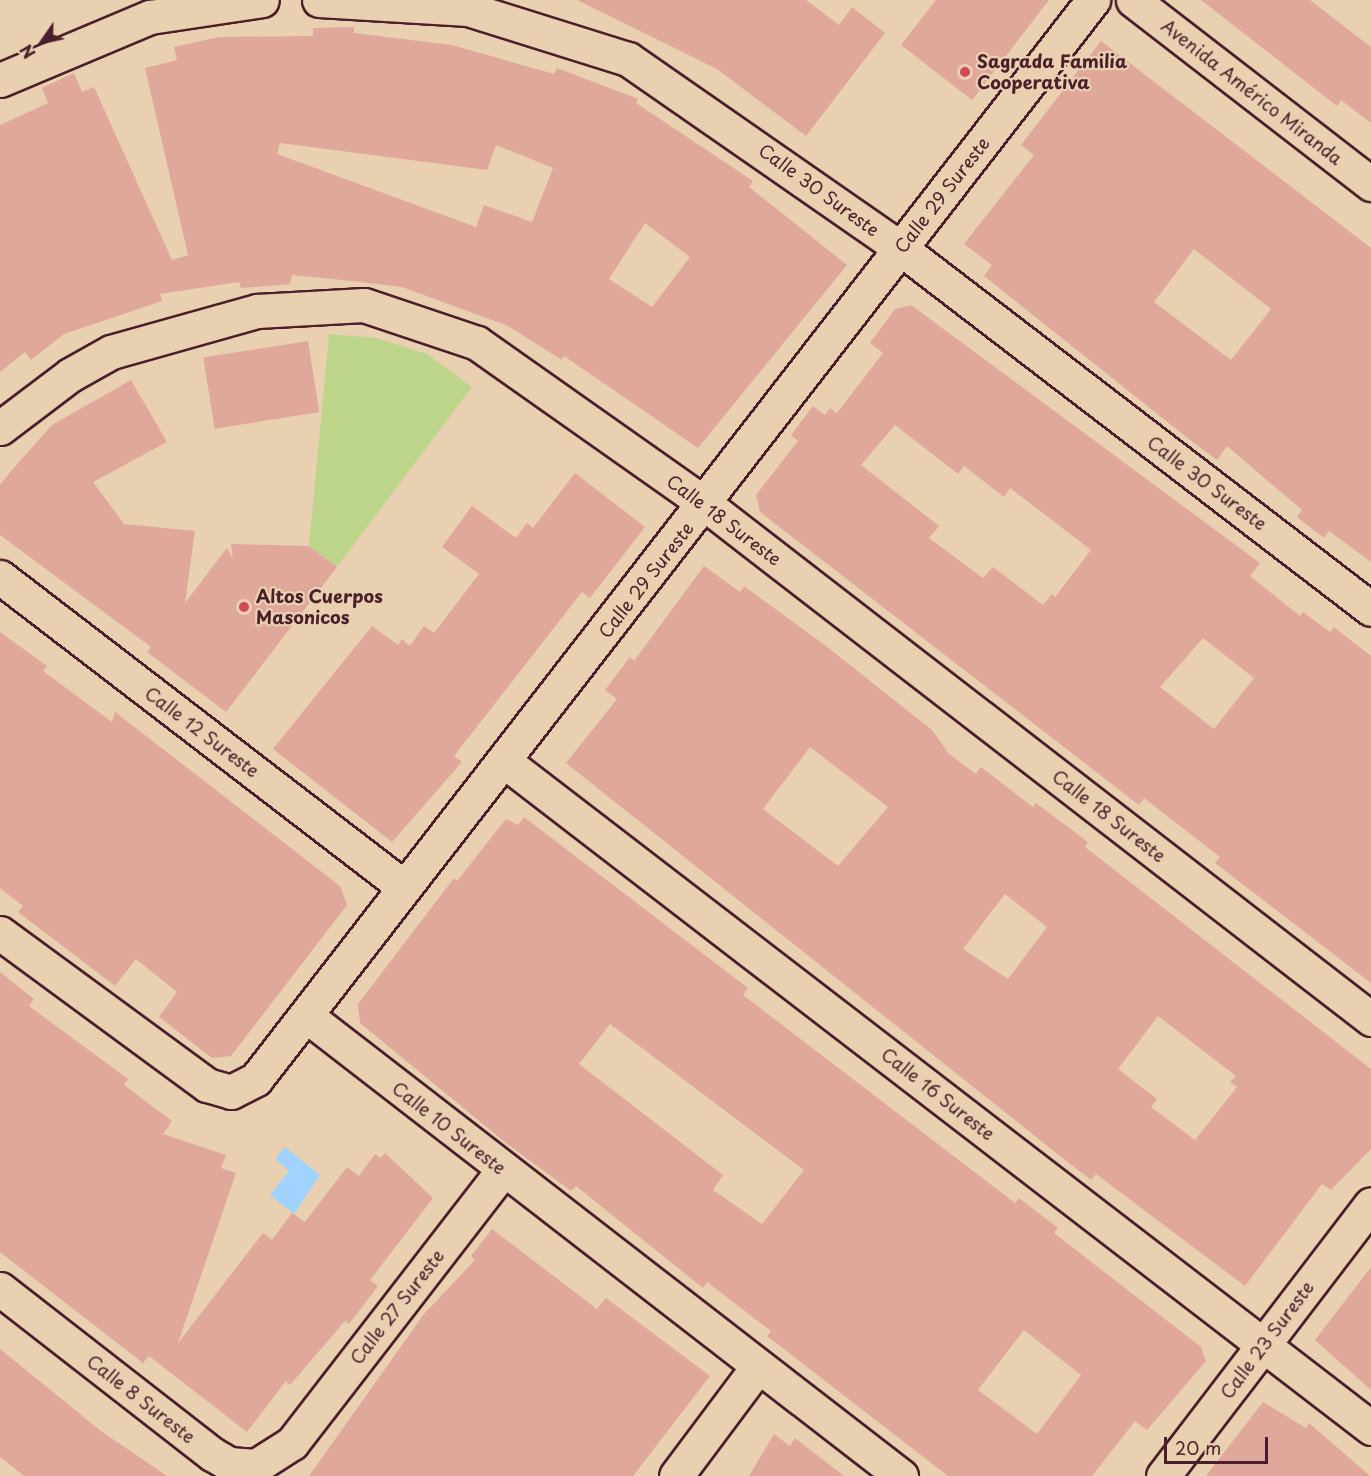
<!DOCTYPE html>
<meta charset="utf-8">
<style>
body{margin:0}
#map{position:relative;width:1371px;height:1476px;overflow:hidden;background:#e9d0b1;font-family:"Playpen Sans",sans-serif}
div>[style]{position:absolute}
.green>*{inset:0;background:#bdd58b}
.water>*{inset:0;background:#a0d3fe}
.building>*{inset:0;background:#e0a89a;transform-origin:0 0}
.roads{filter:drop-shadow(2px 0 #4a1f2b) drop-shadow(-2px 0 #4a1f2b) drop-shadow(0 2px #4a1f2b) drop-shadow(0 -2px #4a1f2b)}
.street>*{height:33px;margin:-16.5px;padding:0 16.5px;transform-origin:16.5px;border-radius:16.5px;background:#e9d0b1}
.secondary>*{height:33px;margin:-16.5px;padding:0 16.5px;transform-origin:16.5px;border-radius:16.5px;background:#e9d0b1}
.dots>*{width:16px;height:16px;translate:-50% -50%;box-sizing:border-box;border:3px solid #e9d0b1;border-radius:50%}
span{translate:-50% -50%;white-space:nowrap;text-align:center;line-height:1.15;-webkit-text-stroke:4.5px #e9d0b1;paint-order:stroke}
.poi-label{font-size:18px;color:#4a1f2b;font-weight:700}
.left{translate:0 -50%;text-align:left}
.street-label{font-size:18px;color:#4a1f2b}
.north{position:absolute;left:12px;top:12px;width:60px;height:60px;-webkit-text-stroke:4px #e9d0b1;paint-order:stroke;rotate:236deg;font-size:16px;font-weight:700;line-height:24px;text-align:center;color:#4a1f2b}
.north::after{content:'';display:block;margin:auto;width:21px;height:27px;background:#4a1f2b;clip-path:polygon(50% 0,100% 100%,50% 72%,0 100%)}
.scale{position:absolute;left:1164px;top:1437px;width:104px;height:27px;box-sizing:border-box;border:3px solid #4a1f2b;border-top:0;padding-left:8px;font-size:18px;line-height:21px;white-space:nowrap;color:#4a1f2b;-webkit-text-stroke:4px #e9d0b1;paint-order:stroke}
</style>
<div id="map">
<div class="green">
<i style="clip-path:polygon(329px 334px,376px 338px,427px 354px,472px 387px,337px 567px,309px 546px)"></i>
</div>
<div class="water">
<i style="clip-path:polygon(285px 1147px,320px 1175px,294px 1214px,270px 1195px,289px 1171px,275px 1159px)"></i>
</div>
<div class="building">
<i style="clip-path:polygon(577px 0,806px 0,839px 25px,852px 7px,885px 33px,806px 136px,717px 69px)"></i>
<i style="clip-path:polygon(936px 0,1049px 0,972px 100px,901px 45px)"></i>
<i style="clip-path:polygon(1201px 0,1310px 0,1371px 47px,1371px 123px,1341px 100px,1337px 106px)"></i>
<i style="clip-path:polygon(evenodd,354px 27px,354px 33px,452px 45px,554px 74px,557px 68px,638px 99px,636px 103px,753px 181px,749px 187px,847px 265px,698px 448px,564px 356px,562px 360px,508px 326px,402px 287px,352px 281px,292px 275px,290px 284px,241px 288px,239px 282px,160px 294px,162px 301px,64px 334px,31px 360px,25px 352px,0 372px,0 125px,48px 103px,42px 88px,74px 73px,82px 92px,94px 87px,172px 260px,188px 255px,145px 68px,177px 60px,174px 47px,219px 37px,313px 36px,313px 28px,354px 27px,280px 143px,487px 170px,496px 145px,553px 168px,532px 222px,484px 205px,476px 227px,277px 154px,280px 143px,354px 27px,645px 223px,690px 257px,652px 307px,609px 279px,645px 223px)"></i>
<i style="clip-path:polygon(evenodd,1101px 41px,1371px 248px,1371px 562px,1329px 531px,1324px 538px,1297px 517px,1302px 510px,1227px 446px,1217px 460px,1190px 440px,984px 276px,992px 265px,964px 244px,1034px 155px,1021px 145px,1101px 41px,1194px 249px,1271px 309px,1231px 360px,1154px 302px,1194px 249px)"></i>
<i style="clip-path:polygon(evenodd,911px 305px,1260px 563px,1250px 576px,1300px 616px,1303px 612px,1330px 632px,1334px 627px,1371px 656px,1371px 983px,1215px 863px,1220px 857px,1180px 826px,1144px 798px,1139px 805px,760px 512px,756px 495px,798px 441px,791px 435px,813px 406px,825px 415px,830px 408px,837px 413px,883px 353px,870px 343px,895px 309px,911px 305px,895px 425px,958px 474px,964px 466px,1004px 497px,1010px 488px,1091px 550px,1055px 597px,1052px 594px,1043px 605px,993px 567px,983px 578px,929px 538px,939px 526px,861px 465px,895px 425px,911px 305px,1203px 638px,1254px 678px,1214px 729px,1160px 687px,1203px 638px)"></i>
<i style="left:308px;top:341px;width:72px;height:106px;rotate:81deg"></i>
<i style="clip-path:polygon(131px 380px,167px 442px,93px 482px,124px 524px,195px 531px,185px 603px,227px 548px,233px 559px,231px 544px,309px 546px,337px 567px,226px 712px,147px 652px,151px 647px,0 535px,0 485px,11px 471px,52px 425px)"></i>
<i style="clip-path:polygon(575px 473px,645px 527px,590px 598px,582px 592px,454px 756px,462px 762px,392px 842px,273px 749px,372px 626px,398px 645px,402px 639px,410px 646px,424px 626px,434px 633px,479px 574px,442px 547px,472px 506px,516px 538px,527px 523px,533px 528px)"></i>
<i style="clip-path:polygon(evenodd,704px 566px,740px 592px,744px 586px,826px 646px,932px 730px,949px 754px,976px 774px,981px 767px,1033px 807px,1036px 803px,1088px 842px,1085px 847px,1371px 1069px,1371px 1149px,1331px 1190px,1322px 1184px,1245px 1286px,1096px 1174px,1091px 1180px,1055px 1152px,566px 763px,617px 699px,605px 690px,630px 657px,634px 661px,704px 566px,810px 747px,888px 807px,838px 866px,763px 809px,810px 747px,704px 566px,1005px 894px,1047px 927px,1008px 979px,963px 949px,1005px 894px,704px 566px,1158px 1016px,1236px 1076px,1230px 1082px,1237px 1087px,1195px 1140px,1151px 1107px,1157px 1099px,1118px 1069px,1158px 1016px)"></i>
<i style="clip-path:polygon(0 632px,47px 666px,43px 671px,112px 722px,115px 712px,340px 886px,347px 905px,231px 1056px,212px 1058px,159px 1017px,177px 992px,136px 959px,115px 986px,18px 912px,23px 906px,0 888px)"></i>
<i style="clip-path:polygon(evenodd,524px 817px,748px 988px,743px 995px,1015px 1203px,1019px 1198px,1058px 1228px,1054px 1233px,1201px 1347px,1206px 1361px,1147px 1430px,1135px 1421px,1092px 1476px,948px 1476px,767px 1336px,771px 1331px,707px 1282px,703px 1288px,576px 1186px,571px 1191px,506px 1143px,360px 1023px,358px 1004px,454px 878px,457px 881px,506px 819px,518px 825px,524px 817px,610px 1024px,804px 1170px,762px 1224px,713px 1190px,723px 1175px,579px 1064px,610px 1024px,524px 817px,1024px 1330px,1081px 1375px,1037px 1434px,978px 1390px,1024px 1330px)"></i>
<i style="clip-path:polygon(0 972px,34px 999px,29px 1006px,128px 1079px,124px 1085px,172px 1121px,163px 1134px,226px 1155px,221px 1168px,236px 1173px,178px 1343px,263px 1233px,272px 1240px,292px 1213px,305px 1222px,347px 1167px,359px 1176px,375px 1154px,381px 1158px,385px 1153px,433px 1198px,370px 1280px,378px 1286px,349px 1324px,345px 1321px,290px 1385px,286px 1381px,247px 1432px,149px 1356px,143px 1363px,0 1252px)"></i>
<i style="clip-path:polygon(492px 1229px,597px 1309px,606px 1298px,710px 1376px,633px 1476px,309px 1476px,424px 1314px,475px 1260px,471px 1256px)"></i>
<i style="clip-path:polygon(1371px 1267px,1371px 1390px,1315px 1340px)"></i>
<i style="clip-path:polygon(0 1349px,101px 1431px,167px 1476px,24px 1476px,0 1457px)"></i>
<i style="clip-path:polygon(1263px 1402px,1306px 1428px,1309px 1423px,1370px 1476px,1206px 1476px)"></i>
<i style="clip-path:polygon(774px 1434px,790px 1446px,795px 1438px,844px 1476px,749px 1476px)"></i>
</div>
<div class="roads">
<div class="street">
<i style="left:319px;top:0;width:149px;rotate:3.5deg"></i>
<i style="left:468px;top:9px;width:168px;rotate:17.4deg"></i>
<i style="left:628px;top:59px;width:331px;rotate:34.8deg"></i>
<i style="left:900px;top:248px;width:593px;rotate:37.47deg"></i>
<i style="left:0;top:80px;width:163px;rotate:-22.8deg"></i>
<i style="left:150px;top:17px;width:113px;rotate:-8.6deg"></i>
<i style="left:0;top:428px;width:88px;rotate:-37.1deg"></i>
<i style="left:70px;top:375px;width:47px;rotate:-29.3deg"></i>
<i style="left:111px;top:352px;width:152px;rotate:-15.7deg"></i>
<i style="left:257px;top:311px;width:107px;rotate:-3.2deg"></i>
<i style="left:364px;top:305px;width:119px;rotate:18.6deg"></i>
<i style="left:477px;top:343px;width:279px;rotate:35.2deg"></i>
<i style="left:705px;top:504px;width:842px;rotate:37.71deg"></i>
<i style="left:0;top:577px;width:509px;rotate:37.5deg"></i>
<i style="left:504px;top:761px;width:1094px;rotate:37.57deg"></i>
<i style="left:0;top:933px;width:257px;rotate:36.3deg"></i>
<i style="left:207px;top:1085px;width:25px;rotate:16deg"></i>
<i style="left:231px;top:1092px;width:28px;rotate:-27deg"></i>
<i style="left:256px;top:1079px;width:1366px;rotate:-52.2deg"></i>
<i style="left:308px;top:1017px;width:750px;rotate:37.74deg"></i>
<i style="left:0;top:1289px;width:269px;rotate:37.9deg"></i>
<i style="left:212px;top:1454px;width:20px;rotate:30deg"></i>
<i style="left:229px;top:1464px;width:27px;rotate:4deg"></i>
<i style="left:256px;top:1466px;width:43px;rotate:-32.6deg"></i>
<i style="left:292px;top:1443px;width:344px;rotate:-52.3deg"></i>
<i style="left:676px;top:1476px;width:134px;rotate:-53.2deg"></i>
<i style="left:1163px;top:1476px;width:342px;rotate:-52.6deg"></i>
</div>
<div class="secondary">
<i style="left:1133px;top:0;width:301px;rotate:37.7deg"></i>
</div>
</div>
<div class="dots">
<i style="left:965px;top:72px;background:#d1495b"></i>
<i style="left:244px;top:607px;background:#d1495b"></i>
</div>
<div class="poi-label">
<span class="left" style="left:977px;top:72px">Sagrada Familia<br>Cooperativa</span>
<span class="left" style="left:256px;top:607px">Altos Cuerpos<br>Masonicos</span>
</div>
<div class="street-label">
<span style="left:1252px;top:92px;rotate:38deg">Avenida Américo Miranda</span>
<span style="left:819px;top:190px;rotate:36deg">Calle 30 Sureste</span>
<span style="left:942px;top:195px;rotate:-52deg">Calle 29 Sureste</span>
<span style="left:1207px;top:483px;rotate:37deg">Calle 30 Sureste</span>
<span style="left:724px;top:520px;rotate:37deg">Calle 18 Sureste</span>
<span style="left:646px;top:580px;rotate:-52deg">Calle 29 Sureste</span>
<span style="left:202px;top:732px;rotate:37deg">Calle 12 Sureste</span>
<span style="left:1109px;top:816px;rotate:38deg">Calle 18 Sureste</span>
<span style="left:938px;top:1094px;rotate:38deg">Calle 16 Sureste</span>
<span style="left:449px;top:1128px;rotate:38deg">Calle 10 Sureste</span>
<span style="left:397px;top:1307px;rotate:-52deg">Calle 27 Sureste</span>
<span style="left:1267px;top:1340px;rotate:-53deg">Calle 23 Sureste</span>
<span style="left:141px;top:1399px;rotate:38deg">Calle 8 Sureste</span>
</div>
<div class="north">N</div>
<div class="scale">20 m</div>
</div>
